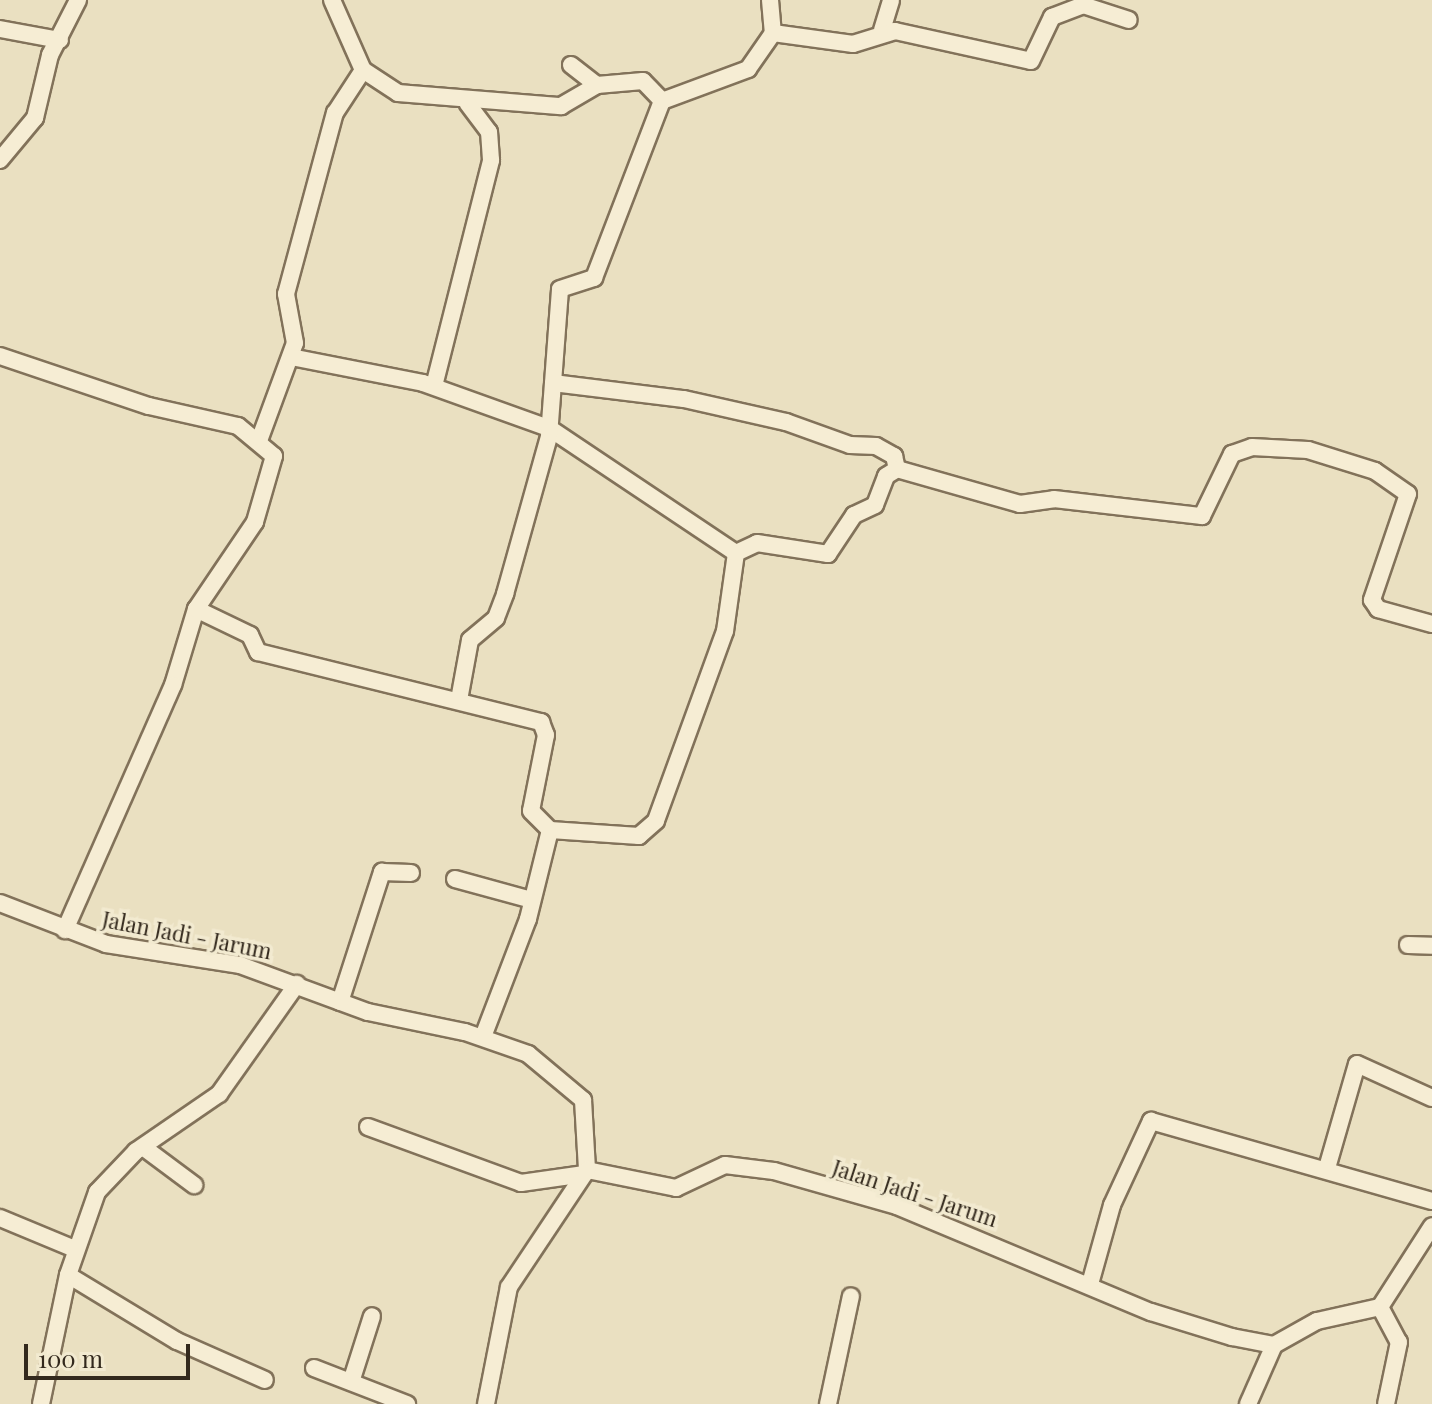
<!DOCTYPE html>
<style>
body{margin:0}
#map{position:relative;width:1432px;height:1404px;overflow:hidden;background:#eae0c1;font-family:"Playfair Display",serif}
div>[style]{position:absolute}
.roads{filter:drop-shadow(2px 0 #82725a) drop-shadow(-2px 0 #82725a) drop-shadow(0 2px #82725a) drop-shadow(0 -2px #82725a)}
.minor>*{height:16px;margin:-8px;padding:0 8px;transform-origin:8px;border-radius:8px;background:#f6edd4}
span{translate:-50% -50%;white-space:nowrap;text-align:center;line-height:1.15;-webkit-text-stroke:7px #f2ead0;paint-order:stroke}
.street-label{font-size:22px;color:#33291d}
.scale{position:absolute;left:24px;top:1344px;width:166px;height:36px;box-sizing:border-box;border:4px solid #33291d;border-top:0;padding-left:10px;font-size:24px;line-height:28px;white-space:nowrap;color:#33291d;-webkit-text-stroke:6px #f2ead0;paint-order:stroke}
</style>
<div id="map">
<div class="roads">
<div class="minor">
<i style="left:332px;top:0;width:77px;rotate:66.1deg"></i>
<i style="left:363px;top:70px;width:42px;rotate:33.3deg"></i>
<i style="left:398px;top:93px;width:164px;rotate:4.6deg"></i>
<i style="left:561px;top:106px;width:42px;rotate:-30.3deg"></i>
<i style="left:770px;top:0;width:33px;rotate:85deg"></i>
<i style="left:0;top:29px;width:61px;rotate:10.4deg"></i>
<i style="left:882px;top:30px;width:31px;rotate:-73deg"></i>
<i style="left:571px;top:65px;width:33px;rotate:38deg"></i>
<i style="left:597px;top:85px;width:46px;rotate:-5deg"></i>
<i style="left:643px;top:81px;width:28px;rotate:46deg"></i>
<i style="left:0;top:160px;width:55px;rotate:-50.2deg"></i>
<i style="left:35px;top:118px;width:65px;rotate:-76.6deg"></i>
<i style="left:50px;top:55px;width:62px;rotate:-63deg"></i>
<i style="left:0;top:356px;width:157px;rotate:18.6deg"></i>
<i style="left:149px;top:406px;width:91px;rotate:12.7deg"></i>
<i style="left:238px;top:426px;width:47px;rotate:39.8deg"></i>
<i style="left:274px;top:456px;width:69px;rotate:106.1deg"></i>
<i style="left:255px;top:522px;width:105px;rotate:124.1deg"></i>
<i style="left:196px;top:609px;width:79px;rotate:106.8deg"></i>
<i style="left:173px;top:685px;width:268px;rotate:113.8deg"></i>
<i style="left:291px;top:357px;width:135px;rotate:11.1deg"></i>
<i style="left:423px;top:383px;width:134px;rotate:19.7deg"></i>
<i style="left:549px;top:428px;width:225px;rotate:33.8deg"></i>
<i style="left:736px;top:553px;width:79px;rotate:98deg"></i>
<i style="left:725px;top:631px;width:202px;rotate:110deg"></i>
<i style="left:656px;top:821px;width:23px;rotate:139deg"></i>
<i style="left:639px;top:836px;width:89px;rotate:-176.1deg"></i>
<i style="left:550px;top:830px;width:92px;rotate:103.9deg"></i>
<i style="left:528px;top:919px;width:126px;rotate:110.9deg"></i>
<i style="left:553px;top:383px;width:132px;rotate:7deg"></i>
<i style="left:684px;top:399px;width:105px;rotate:12.7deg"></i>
<i style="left:786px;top:422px;width:68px;rotate:19.8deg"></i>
<i style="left:850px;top:445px;width:26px;rotate:2deg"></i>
<i style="left:876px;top:446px;width:21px;rotate:29deg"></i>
<i style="left:894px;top:456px;width:13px;rotate:77deg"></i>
<i style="left:434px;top:386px;width:233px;rotate:-75.8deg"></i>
<i style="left:491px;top:160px;width:28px;rotate:-94deg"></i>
<i style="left:489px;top:132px;width:36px;rotate:-127deg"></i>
<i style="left:260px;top:438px;width:101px;rotate:-69.8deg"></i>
<i style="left:295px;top:343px;width:50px;rotate:-100.4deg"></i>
<i style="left:286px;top:294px;width:188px;rotate:-74.9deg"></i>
<i style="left:335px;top:113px;width:51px;rotate:-56.9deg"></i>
<i style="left:736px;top:553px;width:23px;rotate:-25deg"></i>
<i style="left:757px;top:543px;width:72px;rotate:8.8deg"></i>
<i style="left:828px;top:554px;width:47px;rotate:-56.3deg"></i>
<i style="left:854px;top:515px;width:23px;rotate:-25deg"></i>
<i style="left:875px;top:505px;width:31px;rotate:-69deg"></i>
<i style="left:886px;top:476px;width:13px;rotate:-32deg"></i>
<i style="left:897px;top:469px;width:128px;rotate:15.9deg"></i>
<i style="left:1020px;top:504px;width:34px;rotate:-8deg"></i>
<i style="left:1054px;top:499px;width:149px;rotate:6.6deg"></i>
<i style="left:1202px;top:516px;width:69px;rotate:-64.2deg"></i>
<i style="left:1232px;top:454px;width:21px;rotate:-19deg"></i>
<i style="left:1252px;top:447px;width:56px;rotate:3.1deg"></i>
<i style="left:1308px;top:450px;width:70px;rotate:17.4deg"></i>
<i style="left:1375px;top:471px;width:40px;rotate:34.9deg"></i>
<i style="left:1408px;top:494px;width:112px;rotate:108.8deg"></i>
<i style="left:1372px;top:600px;width:11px;rotate:56deg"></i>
<i style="left:1378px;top:609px;width:56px;rotate:15.5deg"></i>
<i style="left:196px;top:609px;width:60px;rotate:25.7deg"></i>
<i style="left:250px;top:635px;width:19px;rotate:65deg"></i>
<i style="left:258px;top:652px;width:292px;rotate:13.9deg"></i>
<i style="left:541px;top:722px;width:14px;rotate:69deg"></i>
<i style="left:546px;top:735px;width:77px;rotate:101.2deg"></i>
<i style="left:531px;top:811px;width:27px;rotate:45deg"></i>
<i style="left:459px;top:700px;width:61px;rotate:-79.6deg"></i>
<i style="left:470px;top:640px;width:34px;rotate:-40deg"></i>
<i style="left:496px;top:618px;width:26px;rotate:-69deg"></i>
<i style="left:505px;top:594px;width:164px;rotate:-74.4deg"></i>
<i style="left:549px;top:436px;width:147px;rotate:-85.7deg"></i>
<i style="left:560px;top:289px;width:36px;rotate:-18deg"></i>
<i style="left:594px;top:278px;width:190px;rotate:-69deg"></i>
<i style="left:662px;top:101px;width:92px;rotate:-20.4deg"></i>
<i style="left:748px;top:69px;width:44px;rotate:-55.2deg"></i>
<i style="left:773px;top:33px;width:81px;rotate:7.8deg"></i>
<i style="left:853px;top:44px;width:44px;rotate:-17.2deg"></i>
<i style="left:895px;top:31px;width:139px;rotate:12.4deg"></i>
<i style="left:1031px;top:61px;width:49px;rotate:-64.5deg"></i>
<i style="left:1052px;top:17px;width:33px;rotate:-21deg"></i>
<i style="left:1083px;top:5px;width:48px;rotate:18.1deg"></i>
<i style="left:455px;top:879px;width:80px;rotate:15.3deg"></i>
<i style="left:0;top:903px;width:114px;rotate:21.1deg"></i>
<i style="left:106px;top:944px;width:136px;rotate:8.9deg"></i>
<i style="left:240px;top:965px;width:136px;rotate:20.2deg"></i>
<i style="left:368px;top:1012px;width:99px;rotate:11.7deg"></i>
<i style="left:465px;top:1032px;width:67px;rotate:19.2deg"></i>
<i style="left:528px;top:1054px;width:72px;rotate:39.9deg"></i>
<i style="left:583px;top:1100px;width:70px;rotate:86.7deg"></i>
<i style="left:587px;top:1170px;width:91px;rotate:11.4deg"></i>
<i style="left:676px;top:1188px;width:54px;rotate:-25.1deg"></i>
<i style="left:725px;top:1165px;width:49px;rotate:7deg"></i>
<i style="left:774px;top:1171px;width:128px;rotate:15.9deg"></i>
<i style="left:897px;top:1206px;width:275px;rotate:22.7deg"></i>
<i style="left:1151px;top:1312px;width:85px;rotate:17.2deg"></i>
<i style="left:1232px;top:1337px;width:43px;rotate:10.8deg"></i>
<i style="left:1274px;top:1345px;width:49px;rotate:-29.2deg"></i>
<i style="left:1317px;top:1321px;width:65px;rotate:-12.5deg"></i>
<i style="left:1380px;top:1307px;width:96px;rotate:-57.3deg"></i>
<i style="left:1408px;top:945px;width:24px;rotate:2deg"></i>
<i style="left:340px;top:1002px;width:137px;rotate:-72.1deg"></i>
<i style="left:382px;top:872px;width:29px;rotate:2deg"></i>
<i style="left:368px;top:1127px;width:163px;rotate:20.1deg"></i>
<i style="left:521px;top:1183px;width:64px;rotate:-8.1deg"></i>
<i style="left:143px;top:1147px;width:64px;rotate:36.7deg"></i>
<i style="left:1327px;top:1168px;width:108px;rotate:-73.9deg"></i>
<i style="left:1357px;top:1064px;width:82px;rotate:24.4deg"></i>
<i style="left:0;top:1218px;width:81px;rotate:22.5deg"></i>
<i style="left:68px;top:1275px;width:127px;rotate:31.2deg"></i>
<i style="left:177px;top:1341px;width:96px;rotate:23.9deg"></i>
<i style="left:1090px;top:1284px;width:82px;rotate:-74.4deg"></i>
<i style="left:1112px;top:1205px;width:93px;rotate:-65.1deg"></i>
<i style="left:1151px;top:1121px;width:292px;rotate:15.9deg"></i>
<i style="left:1380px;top:1307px;width:40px;rotate:62deg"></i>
<i style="left:1399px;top:1342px;width:63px;rotate:101.8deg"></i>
<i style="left:314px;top:1368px;width:100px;rotate:21.2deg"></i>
<i style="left:351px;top:1382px;width:69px;rotate:-72.3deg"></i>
<i style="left:41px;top:1404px;width:132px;rotate:-78.2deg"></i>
<i style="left:68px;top:1275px;width:88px;rotate:-70.7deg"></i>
<i style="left:97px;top:1192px;width:57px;rotate:-46.4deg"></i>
<i style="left:136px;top:1151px;width:101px;rotate:-34.5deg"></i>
<i style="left:219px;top:1094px;width:135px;rotate:-54.7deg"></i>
<i style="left:486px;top:1404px;width:119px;rotate:-78.9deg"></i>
<i style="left:509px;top:1287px;width:141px;rotate:-56.3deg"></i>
<i style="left:828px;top:1404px;width:110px;rotate:-78deg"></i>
<i style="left:1248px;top:1404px;width:64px;rotate:-66.2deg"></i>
</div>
</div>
<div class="street-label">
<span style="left:187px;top:935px;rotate:11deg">Jalan Jadi - Jarum</span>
<span style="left:915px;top:1193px;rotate:18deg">Jalan Jadi - Jarum</span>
</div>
<div class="scale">100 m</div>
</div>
